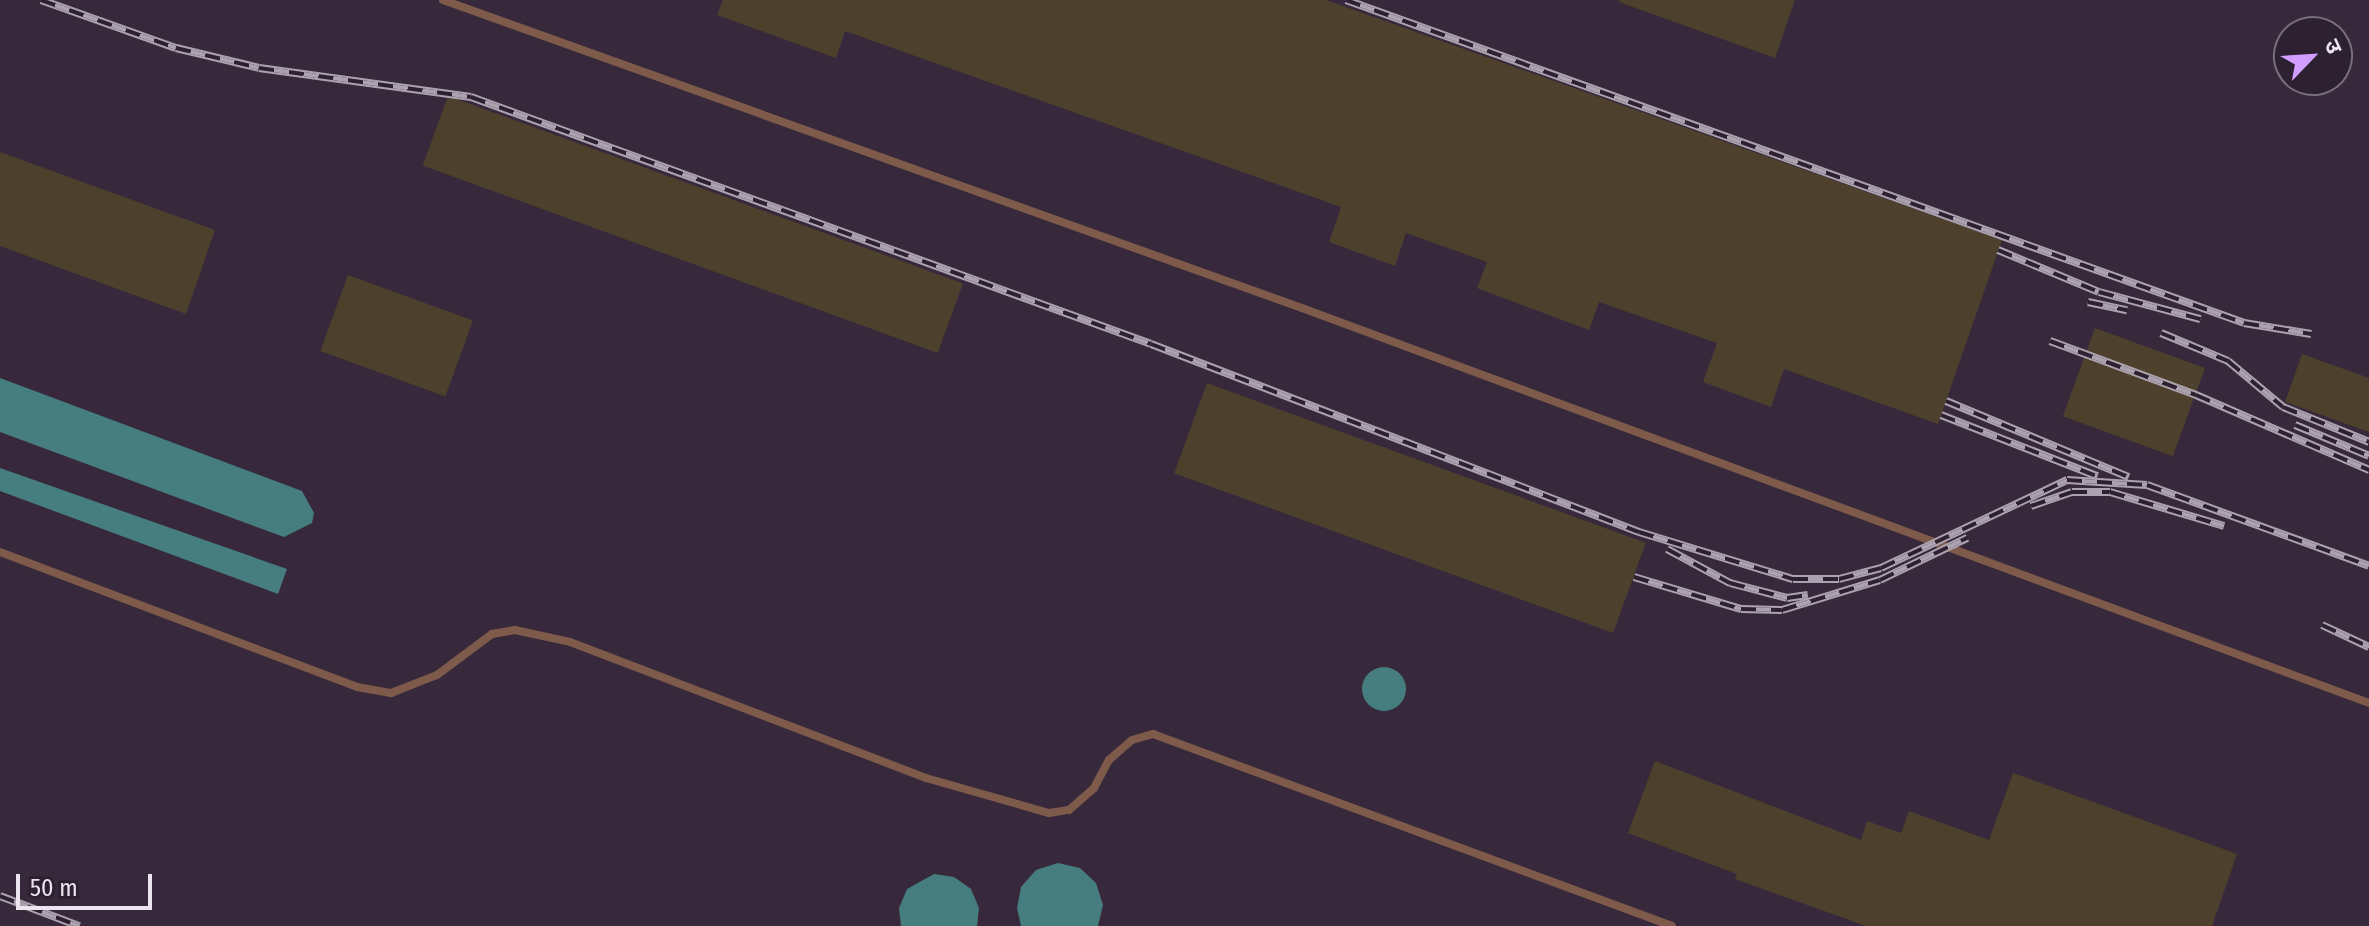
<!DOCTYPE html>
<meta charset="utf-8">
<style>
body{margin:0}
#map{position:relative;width:2369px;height:926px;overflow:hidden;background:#37293b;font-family:"Fira Sans Condensed","Noto Sans Devanagari",sans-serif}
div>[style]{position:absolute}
.water>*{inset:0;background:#467d7f}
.round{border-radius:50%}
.building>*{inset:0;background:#4d402c;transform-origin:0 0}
.service>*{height:8px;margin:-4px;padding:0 4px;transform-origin:4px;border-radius:4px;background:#7d5a49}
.rail>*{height:8px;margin-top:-4px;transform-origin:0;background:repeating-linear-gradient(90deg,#2d2031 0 15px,#aca2af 0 30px);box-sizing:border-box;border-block:2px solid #aca2af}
span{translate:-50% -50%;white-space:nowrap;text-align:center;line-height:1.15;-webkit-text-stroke:7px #2d2031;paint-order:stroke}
.north{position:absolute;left:2273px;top:16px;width:80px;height:80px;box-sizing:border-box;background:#2d2031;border:2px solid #796e7d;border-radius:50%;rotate:65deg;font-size:22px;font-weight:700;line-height:32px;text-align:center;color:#ece4ef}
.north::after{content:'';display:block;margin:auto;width:28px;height:36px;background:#d19dfe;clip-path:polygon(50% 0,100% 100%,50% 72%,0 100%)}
.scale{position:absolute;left:16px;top:874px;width:136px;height:36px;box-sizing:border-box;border:4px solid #ece4ef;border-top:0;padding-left:10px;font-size:24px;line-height:28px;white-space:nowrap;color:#ece4ef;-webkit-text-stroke:6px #2d2031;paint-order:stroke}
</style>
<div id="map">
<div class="water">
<i style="clip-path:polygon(0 378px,302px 491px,314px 513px,312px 523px,284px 537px,0 432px)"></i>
<i style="clip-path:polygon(0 468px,287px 569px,278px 594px,0 491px)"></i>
<i class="round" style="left:1362px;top:667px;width:44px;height:44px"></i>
<i style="clip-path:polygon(1058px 863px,1080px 868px,1096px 883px,1103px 905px,1098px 926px,1021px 926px,1017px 908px,1021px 887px,1036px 870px)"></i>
<i style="clip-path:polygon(934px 874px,954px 877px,971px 889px,979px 908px,977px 926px,901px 926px,899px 908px,907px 889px)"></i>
</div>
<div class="building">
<i style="clip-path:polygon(723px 0,1326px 0,2002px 240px,1938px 424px,1784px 369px,1771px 407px,1703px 382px,1717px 343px,1599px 302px,1589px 330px,1477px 288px,1487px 262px,1406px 233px,1395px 266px,1329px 242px,1341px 207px,845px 31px,836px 58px,717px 15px)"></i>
<i style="clip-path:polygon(1795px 0,1775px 58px,1619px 2px,1620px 0)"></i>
<i style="left:448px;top:96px;width:548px;height:74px;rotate:20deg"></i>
<i style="clip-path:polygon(0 152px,215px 230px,186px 314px,0 246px)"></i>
<i style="left:348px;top:275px;width:133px;height:81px;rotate:20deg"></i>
<i style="left:2095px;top:328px;width:117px;height:94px;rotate:20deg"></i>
<i style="clip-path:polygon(2302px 354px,2369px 378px,2369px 432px,2285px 402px)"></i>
<i style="left:1207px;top:383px;width:467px;height:96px;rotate:20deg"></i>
<i style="clip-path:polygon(1655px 761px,1861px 840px,1867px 821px,1901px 833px,1909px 811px,1989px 840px,2013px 773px,2237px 854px,2212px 926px,1866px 926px,1735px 879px,1737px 874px,1628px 833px)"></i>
</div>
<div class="service">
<i style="left:443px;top:0;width:913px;rotate:19.73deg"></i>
<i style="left:1302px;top:308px;width:1138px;rotate:20.31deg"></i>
<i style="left:0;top:552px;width:382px;rotate:20.7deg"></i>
<i style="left:357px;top:687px;width:35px;rotate:10deg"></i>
<i style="left:391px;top:693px;width:49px;rotate:-21.4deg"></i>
<i style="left:437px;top:675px;width:69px;rotate:-36.7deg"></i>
<i style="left:492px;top:634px;width:23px;rotate:-10deg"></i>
<i style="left:515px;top:630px;width:56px;rotate:12.3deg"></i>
<i style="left:570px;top:642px;width:381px;rotate:20.9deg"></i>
<i style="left:926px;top:778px;width:128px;rotate:15.9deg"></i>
<i style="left:1049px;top:813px;width:20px;rotate:-9deg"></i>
<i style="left:1069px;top:810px;width:33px;rotate:-41deg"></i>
<i style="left:1094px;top:788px;width:32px;rotate:-62deg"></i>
<i style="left:1109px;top:760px;width:30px;rotate:-41deg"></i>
<i style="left:1132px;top:740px;width:22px;rotate:-16deg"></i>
<i style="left:1153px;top:734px;width:553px;rotate:20.3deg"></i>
</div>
<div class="rail">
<i style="left:41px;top:0;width:143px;rotate:19.6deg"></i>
<i style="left:176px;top:48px;width:85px;rotate:13.5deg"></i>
<i style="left:259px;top:68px;width:214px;rotate:7.8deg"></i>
<i style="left:471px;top:97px;width:723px;rotate:19.96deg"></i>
<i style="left:1151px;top:344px;width:523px;rotate:21.07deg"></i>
<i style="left:1639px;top:532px;width:161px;rotate:17deg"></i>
<i style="left:1793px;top:579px;width:46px"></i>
<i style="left:1839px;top:579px;width:43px;rotate:-14.7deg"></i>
<i style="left:1881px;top:568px;width:206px;rotate:-25.3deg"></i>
<i style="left:2067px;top:480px;width:80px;rotate:3.6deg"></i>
<i style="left:2147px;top:485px;width:236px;rotate:20deg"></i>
<i style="left:1346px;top:0;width:954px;rotate:19.78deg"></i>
<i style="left:2244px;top:323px;width:68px;rotate:9.3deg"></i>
<i style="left:1998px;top:250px;width:109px;rotate:22.6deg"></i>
<i style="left:2099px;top:292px;width:105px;rotate:15deg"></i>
<i style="left:2088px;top:302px;width:40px;rotate:12deg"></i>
<i style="left:2161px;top:333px;width:73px;rotate:22.7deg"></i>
<i style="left:2228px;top:361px;width:72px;rotate:39.9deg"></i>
<i style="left:2283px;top:407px;width:93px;rotate:22.1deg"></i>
<i style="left:2050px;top:341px;width:156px;rotate:20.3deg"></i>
<i style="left:2196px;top:395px;width:189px;rotate:23.4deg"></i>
<i style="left:1946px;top:401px;width:198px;rotate:22.6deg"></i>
<i style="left:1941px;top:415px;width:168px;rotate:21.4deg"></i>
<i style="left:2295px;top:425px;width:80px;rotate:22.7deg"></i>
<i style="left:2031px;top:506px;width:43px;rotate:-18.9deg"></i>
<i style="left:2072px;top:492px;width:38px"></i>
<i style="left:2110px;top:492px;width:119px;rotate:16.6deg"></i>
<i style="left:1667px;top:549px;width:72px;rotate:28.4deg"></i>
<i style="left:1730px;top:583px;width:59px;rotate:14.7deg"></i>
<i style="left:1787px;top:598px;width:21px;rotate:-8deg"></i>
<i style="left:1634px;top:577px;width:112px;rotate:16.7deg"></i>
<i style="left:1741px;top:609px;width:41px;rotate:1.4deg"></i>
<i style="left:1782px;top:610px;width:102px;rotate:-17deg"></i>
<i style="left:1880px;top:580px;width:97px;rotate:-25.8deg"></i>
<i style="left:2322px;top:625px;width:52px;rotate:25.1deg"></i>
<i style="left:0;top:896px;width:85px;rotate:20.8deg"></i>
</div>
<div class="north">उ</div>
<div class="scale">50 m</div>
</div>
